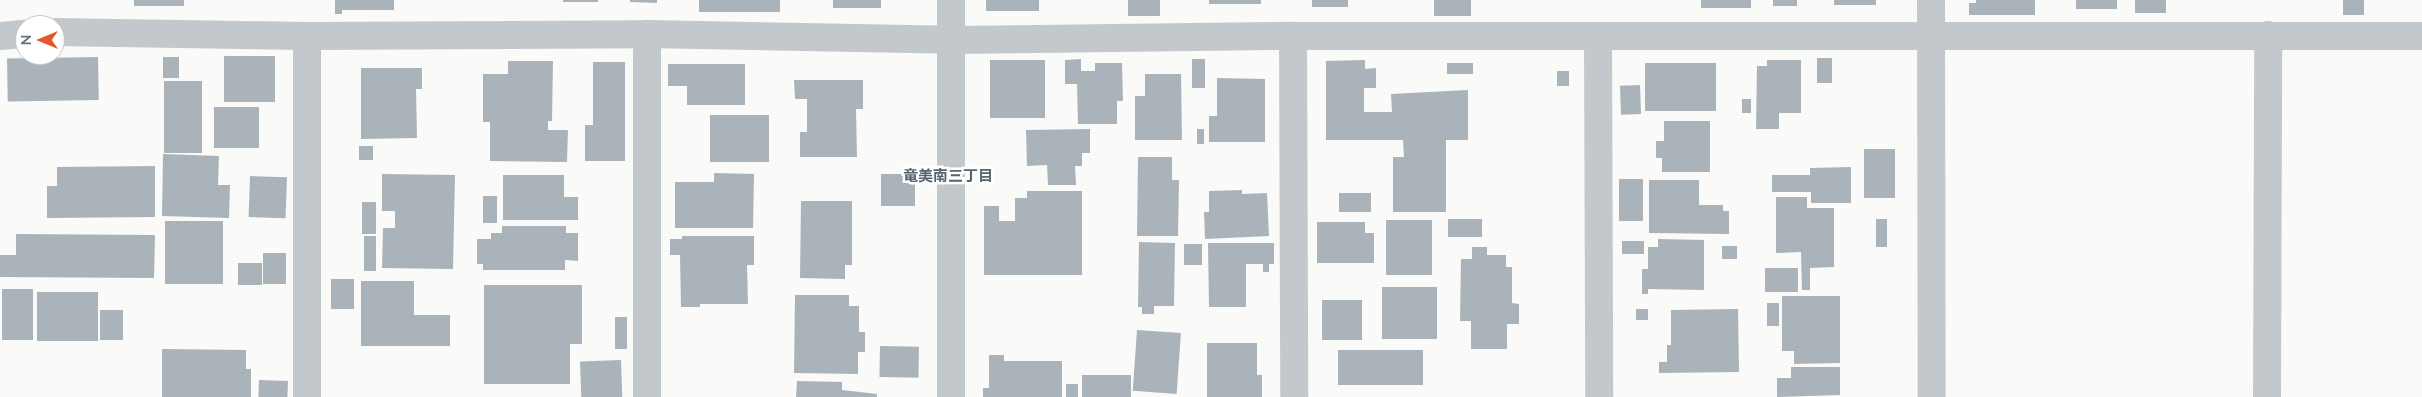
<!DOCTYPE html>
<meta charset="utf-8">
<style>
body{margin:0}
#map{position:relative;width:2422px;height:397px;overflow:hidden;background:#fafaf8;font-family:Mulish,"Noto Sans JP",sans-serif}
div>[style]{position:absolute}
.building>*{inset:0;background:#aab3b9;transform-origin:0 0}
.minor>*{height:28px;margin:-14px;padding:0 14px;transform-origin:14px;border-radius:14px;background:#c3c8cc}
span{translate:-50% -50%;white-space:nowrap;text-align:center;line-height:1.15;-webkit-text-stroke:5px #fff;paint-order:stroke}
.neighbourhood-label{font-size:15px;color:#57646e;font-weight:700}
.north{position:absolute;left:15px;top:15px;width:50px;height:50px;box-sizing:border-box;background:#fff;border:1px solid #c1c8cd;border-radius:50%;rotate:270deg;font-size:14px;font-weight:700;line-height:20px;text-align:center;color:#657683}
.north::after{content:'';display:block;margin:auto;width:18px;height:22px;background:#e4572e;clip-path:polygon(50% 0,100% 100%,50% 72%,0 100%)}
</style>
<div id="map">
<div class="building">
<i style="left:134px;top:0;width:50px;height:6px"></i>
<i style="clip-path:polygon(335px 0,394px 0,394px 10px,342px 10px,342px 14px,335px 14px)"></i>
<i style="left:563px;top:0;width:35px;height:2px"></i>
<i style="clip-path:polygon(630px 0,657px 0,657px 3px,630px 2px)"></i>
<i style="left:699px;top:0;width:81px;height:12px"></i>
<i style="left:833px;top:0;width:48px;height:8px"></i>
<i style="left:986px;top:0;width:53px;height:11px"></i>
<i style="left:1128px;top:0;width:32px;height:16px"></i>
<i style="left:1209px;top:0;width:52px;height:4px"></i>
<i style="left:1312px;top:0;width:36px;height:7px"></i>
<i style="left:1434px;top:0;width:37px;height:16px"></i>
<i style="left:1701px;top:0;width:50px;height:8px"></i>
<i style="left:1773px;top:0;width:24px;height:6px"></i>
<i style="left:1834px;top:0;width:42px;height:5px"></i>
<i style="clip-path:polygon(1976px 0,2035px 0,2035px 15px,1969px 15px,1969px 3px,1976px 3px)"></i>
<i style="left:2076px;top:0;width:41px;height:9px"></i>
<i style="left:2135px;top:0;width:31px;height:13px"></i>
<i style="left:2343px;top:0;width:21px;height:15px"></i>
<i style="left:224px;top:56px;width:51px;height:46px"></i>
<i style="left:98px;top:57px;width:43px;height:91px;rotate:89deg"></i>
<i style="left:163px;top:57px;width:16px;height:21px"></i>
<i style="left:1817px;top:58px;width:15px;height:25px"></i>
<i style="clip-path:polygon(1081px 59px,1081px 71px,1095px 71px,1095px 63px,1122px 63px,1123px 101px,1117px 101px,1117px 124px,1078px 124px,1077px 84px,1065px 84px,1065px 60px)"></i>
<i style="left:1192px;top:59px;width:13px;height:29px"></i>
<i style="left:990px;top:60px;width:55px;height:58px"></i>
<i style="clip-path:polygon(1365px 60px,1365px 69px,1376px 68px,1376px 88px,1364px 88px,1364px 112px,1392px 112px,1391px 94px,1468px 90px,1468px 140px,1446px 140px,1446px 212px,1393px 212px,1393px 157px,1404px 157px,1403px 140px,1326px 140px,1326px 61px)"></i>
<i style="clip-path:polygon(1767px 60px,1801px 60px,1801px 113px,1779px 113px,1779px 129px,1756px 129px,1757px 66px,1767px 66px)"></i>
<i style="clip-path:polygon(508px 61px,553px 61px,552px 121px,548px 121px,548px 130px,568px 130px,567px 162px,490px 161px,490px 122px,483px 122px,483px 74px,508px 74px)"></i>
<i style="clip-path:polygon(593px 62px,625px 62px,625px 161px,585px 161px,585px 125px,593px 125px)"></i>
<i style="left:1447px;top:63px;width:26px;height:11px"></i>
<i style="left:1645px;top:63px;width:71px;height:48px"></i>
<i style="clip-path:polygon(668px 64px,745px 64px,745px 105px,687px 105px,687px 86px,668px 86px)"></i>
<i style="clip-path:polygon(361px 68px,422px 68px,422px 89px,416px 89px,417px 138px,361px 139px)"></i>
<i style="left:1557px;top:71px;width:12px;height:15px"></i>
<i style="clip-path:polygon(1145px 74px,1181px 74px,1182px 140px,1135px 140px,1135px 96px,1145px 96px)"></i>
<i style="clip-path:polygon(1217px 78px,1265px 79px,1265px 142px,1209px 142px,1209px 116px,1217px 116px)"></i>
<i style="clip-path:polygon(794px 80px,863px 80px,863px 109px,856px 109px,857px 157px,800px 157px,800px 132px,807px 132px,807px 99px,795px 99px)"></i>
<i style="left:164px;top:81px;width:38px;height:72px"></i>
<i style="left:1640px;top:85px;width:29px;height:20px;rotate:88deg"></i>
<i style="left:1742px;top:99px;width:9px;height:14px"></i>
<i style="left:214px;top:107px;width:45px;height:41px"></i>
<i style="left:710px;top:115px;width:59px;height:47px"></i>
<i style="clip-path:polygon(1664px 121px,1710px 121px,1710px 172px,1662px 172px,1662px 158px,1656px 158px,1656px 141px,1664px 141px)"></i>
<i style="clip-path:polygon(1090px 129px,1090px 153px,1082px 153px,1082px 166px,1075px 166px,1076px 185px,1048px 185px,1047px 165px,1027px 166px,1026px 130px)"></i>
<i style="left:1197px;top:129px;width:7px;height:15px"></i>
<i style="left:359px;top:146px;width:14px;height:14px"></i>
<i style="left:1864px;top:149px;width:31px;height:49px"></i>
<i style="clip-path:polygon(163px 154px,219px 156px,218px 185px,230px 185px,229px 218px,162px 216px)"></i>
<i style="clip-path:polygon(1138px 157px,1172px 157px,1172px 180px,1179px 180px,1178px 236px,1137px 236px)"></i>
<i style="clip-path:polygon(155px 166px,155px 217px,47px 218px,47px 186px,57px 186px,57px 167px)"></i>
<i style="clip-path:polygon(1851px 167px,1851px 203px,1811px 203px,1811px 192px,1772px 192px,1772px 175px,1810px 175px,1810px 168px)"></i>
<i style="clip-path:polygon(714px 173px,754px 174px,753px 228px,675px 228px,675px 182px,714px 182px)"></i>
<i style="clip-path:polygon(382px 174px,455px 175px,453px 269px,382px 268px,383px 228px,395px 228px,395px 211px,382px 211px)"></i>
<i style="left:881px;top:174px;width:34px;height:32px"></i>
<i style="clip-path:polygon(503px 175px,564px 175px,564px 197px,578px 197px,578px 220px,503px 220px)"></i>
<i style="left:250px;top:176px;width:37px;height:41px;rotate:2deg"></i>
<i style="left:1619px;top:179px;width:24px;height:42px"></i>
<i style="clip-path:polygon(1649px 180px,1699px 180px,1699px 205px,1723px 205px,1723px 211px,1729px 211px,1729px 234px,1649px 233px)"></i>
<i style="clip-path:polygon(1242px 190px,1242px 194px,1267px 193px,1269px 236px,1205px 239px,1204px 212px,1209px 212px,1209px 191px)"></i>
<i style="clip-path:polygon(1027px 191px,1082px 191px,1082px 275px,984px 275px,984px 206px,999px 206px,999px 221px,1015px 221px,1015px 198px,1027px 198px)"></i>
<i style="left:1339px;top:193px;width:32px;height:19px"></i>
<i style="left:483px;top:196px;width:14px;height:27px"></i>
<i style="clip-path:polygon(1776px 197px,1807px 197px,1807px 208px,1834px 208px,1834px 267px,1810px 268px,1810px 290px,1802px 290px,1801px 252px,1776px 253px)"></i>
<i style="clip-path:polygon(801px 201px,852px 201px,852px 265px,845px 265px,845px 279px,800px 278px)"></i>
<i style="left:362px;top:202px;width:14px;height:32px"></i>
<i style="left:1448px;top:219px;width:34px;height:18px"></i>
<i style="left:1876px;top:219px;width:11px;height:28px"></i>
<i style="left:1386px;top:220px;width:46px;height:55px"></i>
<i style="left:165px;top:221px;width:58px;height:63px"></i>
<i style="clip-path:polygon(1317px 222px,1365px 222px,1365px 233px,1374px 233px,1374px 263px,1317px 263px)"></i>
<i style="clip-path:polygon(502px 226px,566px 226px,566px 233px,578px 233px,578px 261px,565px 260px,565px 270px,483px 270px,483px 264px,477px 264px,477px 239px,491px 239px,491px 233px,502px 233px)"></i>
<i style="clip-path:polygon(16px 234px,155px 235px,154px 278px,0 277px,0 255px,16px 255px)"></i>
<i style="left:364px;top:236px;width:12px;height:35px"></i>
<i style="clip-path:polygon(682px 236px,754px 236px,754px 265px,747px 265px,748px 304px,700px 304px,700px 307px,681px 307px,680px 255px,670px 255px,670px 239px,682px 239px)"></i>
<i style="clip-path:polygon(1658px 239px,1704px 240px,1704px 290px,1648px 289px,1648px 294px,1642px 294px,1642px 269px,1648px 269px,1648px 247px,1658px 247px)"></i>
<i style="left:1622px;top:241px;width:22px;height:13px"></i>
<i style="clip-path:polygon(1139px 242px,1175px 243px,1174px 306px,1154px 306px,1154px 314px,1142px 314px,1142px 307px,1138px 307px)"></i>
<i style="clip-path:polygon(1208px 243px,1274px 243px,1274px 264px,1269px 264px,1269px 272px,1263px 272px,1263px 264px,1246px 264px,1246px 307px,1209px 307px)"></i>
<i style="left:1184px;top:244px;width:18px;height:21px"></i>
<i style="left:1722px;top:246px;width:15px;height:13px"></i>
<i style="clip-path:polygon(1472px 247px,1487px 247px,1487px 255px,1506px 255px,1506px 267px,1512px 267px,1512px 303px,1519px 304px,1519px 324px,1507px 324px,1507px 349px,1471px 349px,1471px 321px,1460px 321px,1461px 259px,1472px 259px)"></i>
<i style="left:263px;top:253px;width:23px;height:31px"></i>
<i style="left:238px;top:263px;width:24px;height:22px"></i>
<i style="left:1765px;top:268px;width:33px;height:24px"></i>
<i style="left:331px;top:279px;width:23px;height:30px"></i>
<i style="clip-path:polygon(361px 281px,414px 281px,414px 315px,450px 315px,450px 346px,361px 346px)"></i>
<i style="clip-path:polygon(484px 285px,582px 285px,582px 344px,570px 344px,570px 384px,484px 384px)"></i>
<i style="left:1382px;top:287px;width:55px;height:52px"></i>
<i style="left:2px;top:289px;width:31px;height:51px"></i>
<i style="left:37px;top:292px;width:61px;height:49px"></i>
<i style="clip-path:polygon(795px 295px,849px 295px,849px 306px,859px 306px,859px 332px,865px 332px,865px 352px,858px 352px,858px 374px,794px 373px)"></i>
<i style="clip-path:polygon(1782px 296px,1840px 296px,1840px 363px,1794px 364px,1794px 351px,1782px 351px)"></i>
<i style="left:1322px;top:300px;width:40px;height:40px"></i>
<i style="left:1767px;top:303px;width:12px;height:23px"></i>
<i style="left:1648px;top:309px;width:11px;height:12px;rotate:90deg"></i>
<i style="clip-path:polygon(1738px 309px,1739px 372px,1659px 373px,1659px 362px,1667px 362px,1667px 345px,1671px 345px,1671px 310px)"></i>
<i style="left:100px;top:310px;width:23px;height:30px"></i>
<i style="left:615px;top:317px;width:12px;height:32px"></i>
<i style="left:1137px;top:330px;width:44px;height:61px;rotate:4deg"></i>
<i style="clip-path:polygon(1207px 343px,1257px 343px,1257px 375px,1262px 375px,1262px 397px,1207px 397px)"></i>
<i style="left:880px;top:346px;width:39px;height:31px;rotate:1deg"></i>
<i style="clip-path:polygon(162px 349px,246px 350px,246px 369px,251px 369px,251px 397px,162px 397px)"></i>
<i style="left:1338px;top:350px;width:85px;height:35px"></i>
<i style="clip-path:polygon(989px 355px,1004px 355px,1004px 361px,1062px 361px,1062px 397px,983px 397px,983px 388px,989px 388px)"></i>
<i style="left:621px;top:360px;width:37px;height:41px;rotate:88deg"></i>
<i style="clip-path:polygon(1791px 367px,1840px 367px,1840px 395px,1777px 397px,1777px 378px,1791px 378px)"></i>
<i style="left:1082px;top:375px;width:49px;height:22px"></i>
<i style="left:259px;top:380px;width:29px;height:17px;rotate:2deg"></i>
<i style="clip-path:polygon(797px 381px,842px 382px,842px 390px,877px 394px,877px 397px,796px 397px)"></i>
<i style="left:1066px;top:384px;width:12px;height:13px"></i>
</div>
<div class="minor">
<i style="left:1931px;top:0;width:397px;rotate:89.9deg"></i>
<i style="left:55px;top:32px;width:252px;rotate:0.9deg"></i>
<i style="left:307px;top:36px;width:340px;rotate:-0.3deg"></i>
<i style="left:647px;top:34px;width:304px;rotate:1.1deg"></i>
<i style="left:951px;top:40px;width:342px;rotate:-0.7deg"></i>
<i style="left:1293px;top:36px;width:1129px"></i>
<i style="left:647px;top:34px;width:363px;rotate:90deg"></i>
<i style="left:0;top:36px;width:25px;rotate:-5deg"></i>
<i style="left:1293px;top:36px;width:361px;rotate:89.8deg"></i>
<i style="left:1598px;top:37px;width:360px;rotate:89.8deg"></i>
<i style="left:307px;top:397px;width:361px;rotate:-90deg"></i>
<i style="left:951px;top:397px;width:397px;rotate:-90deg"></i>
<i style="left:2267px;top:397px;width:362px;rotate:-89.8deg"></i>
</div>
<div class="neighbourhood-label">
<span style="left:948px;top:176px">竜美南三丁目</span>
</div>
<div class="north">N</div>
</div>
